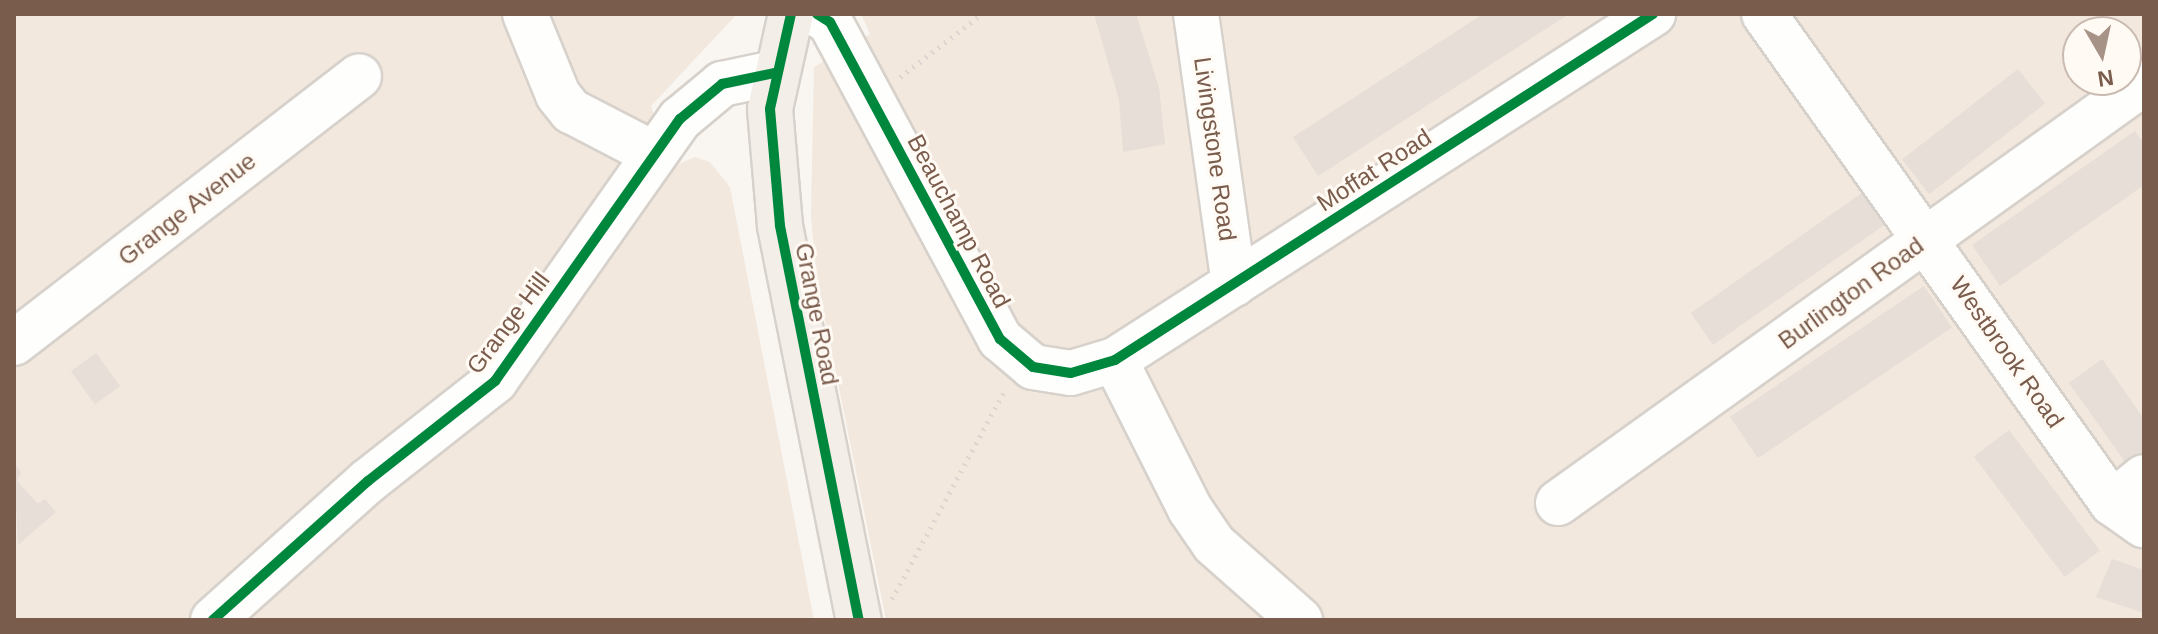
<!DOCTYPE html>
<style>
body{margin:0}
#map{position:relative;width:2158px;height:634px;overflow:hidden;background:#f9f5f0;font-family:Helvetica,sans-serif}
div>[style]{position:absolute}
.residential>*{inset:0;background:#f2e8de}
.building>*{inset:0;background:#e6ded7;transform-origin:0 0}
.path>*{height:5px;margin-top:-2.5px;transform-origin:0;background:repeating-linear-gradient(90deg,#dcd5d0 0 2px,transparent 0 8px)}
.roads{filter:drop-shadow(2px 0 #d7d1cb) drop-shadow(-2px 0 #d7d1cb) drop-shadow(0 2px #d7d1cb) drop-shadow(0 -2px #d7d1cb)}
.minor>*{height:44px;margin:-22px;padding:0 22px;transform-origin:22px;border-radius:22px;background:#fefefd}
.major>*{height:44px;margin:-22px;padding:0 22px;transform-origin:22px;border-radius:22px;background:#f3eee8}
.cycleway>*{height:10px;margin:-5px;padding:0 5px;transform-origin:5px;border-radius:5px;background:#00873e}
span{translate:-50% -50%;white-space:nowrap;text-align:center;line-height:1.15;-webkit-text-stroke:6px #fffaf3;paint-order:stroke}
.street-label{font-size:24px;color:#7a5c4d}
.frame{position:absolute;inset:0;border:16px solid #7a5c4d;pointer-events:none}
.north{position:absolute;left:2062px;top:16px;width:80px;height:80px;box-sizing:border-box;background:#fffaf3;border:2px solid #cabbb1;border-radius:50%;rotate:171deg;font-size:22px;font-weight:700;line-height:32px;text-align:center;color:#7a5c4d}
.north::after{content:'';display:block;margin:auto;width:28px;height:36px;background:#a69286;clip-path:polygon(50% 0,100% 100%,50% 72%,0 100%)}
</style>
<div id="map">
<div class="residential">
<i style="clip-path:polygon(14px 14px,737px 14px,651px 106px,667px 156px,676px 165px,695px 157px,710px 162px,730px 187px,814px 620px,14px 620px)"></i>
<i style="clip-path:polygon(evenodd,861px 14px,2144px 14px,2144px 620px,886px 620px,817px 279px,811px 216px,814px 67px,870px 34px,861px 14px,2078px 32px,2126px 32px,2126px 80px,2078px 80px,2078px 32px)"></i>
</div>
<div class="building">
<i style="clip-path:polygon(1094px 14px,1136px 14px,1159px 88px,1165px 144px,1123px 152px,1119px 100px)"></i>
<i style="clip-path:polygon(1483px 14px,1569px 14px,1318px 176px,1293px 137px)"></i>
<i style="left:2018px;top:69px;width:44px;height:147px;rotate:52deg"></i>
<i style="clip-path:polygon(2135px 131px,2144px 144px,2144px 185px,2000px 286px,1972px 245px)"></i>
<i style="left:1862px;top:193px;width:39px;height:209px;rotate:55deg"></i>
<i style="left:1924px;top:286px;width:50px;height:234px;rotate:56deg"></i>
<i style="left:96px;top:353px;width:41px;height:31px;rotate:54deg"></i>
<i style="clip-path:polygon(2102px 359px,2144px 419px,2144px 459px,2130px 469px,2069px 383px)"></i>
<i style="left:2009px;top:430px;width:151px;height:44px;rotate:53deg"></i>
<i style="clip-path:polygon(14px 463px,21px 472px,17px 481px,38px 504px,45px 499px,56px 512px,18px 545px)"></i>
<i style="clip-path:polygon(2112px 559px,2144px 570px,2144px 613px,2096px 597px)"></i>
</div>
<div class="path">
<i style="left:900px;top:77px;width:103px;rotate:-37.5deg"></i>
<i style="left:892px;top:599px;width:238px;rotate:-61.6deg"></i>
</div>
<div class="roads">
<div class="minor">
<i style="left:525px;top:14px;width:87px;rotate:67.8deg"></i>
<i style="left:558px;top:95px;width:21px;rotate:51deg"></i>
<i style="left:571px;top:111px;width:91px;rotate:27.4deg"></i>
<i style="left:817px;top:14px;width:15px;rotate:32deg"></i>
<i style="left:830px;top:22px;width:360px;rotate:61.8deg"></i>
<i style="left:1000px;top:339px;width:43px;rotate:40.3deg"></i>
<i style="left:1033px;top:367px;width:38px;rotate:9deg"></i>
<i style="left:1071px;top:373px;width:46px;rotate:-16.5deg"></i>
<i style="left:1115px;top:360px;width:640px;rotate:-32.75deg"></i>
<i style="left:1196px;top:14px;width:273px;rotate:82deg"></i>
<i style="left:1764px;top:14px;width:600px;rotate:54.56deg"></i>
<i style="left:2112px;top:503px;width:39px;rotate:35deg"></i>
<i style="left:14px;top:343px;width:436px;rotate:-37.7deg"></i>
<i style="left:1115px;top:360px;width:167px;rotate:63.3deg"></i>
<i style="left:1190px;top:509px;width:42px;rotate:55.6deg"></i>
<i style="left:1214px;top:544px;width:115px;rotate:41.5deg"></i>
<i style="left:1558px;top:503px;width:721px;rotate:-35.63deg"></i>
<i style="left:2112px;top:503px;width:41px;rotate:-39.1deg"></i>
<i style="left:213px;top:620px;width:208px;rotate:-41.9deg"></i>
<i style="left:368px;top:481px;width:162px;rotate:-38.2deg"></i>
<i style="left:495px;top:381px;width:321px;rotate:-54.8deg"></i>
<i style="left:680px;top:119px;width:55px;rotate:-39.8deg"></i>
<i style="left:722px;top:84px;width:53px;rotate:-11.9deg"></i>
</div>
<div class="major">
<i style="left:791px;top:14px;width:97px;rotate:102.5deg"></i>
<i style="left:770px;top:109px;width:117px;rotate:85.1deg"></i>
<i style="left:780px;top:226px;width:402px;rotate:78.7deg"></i>
</div>
</div>
<div class="cycleway">
<i style="left:791px;top:14px;width:97px;rotate:102.5deg"></i>
<i style="left:770px;top:109px;width:117px;rotate:85.1deg"></i>
<i style="left:780px;top:226px;width:402px;rotate:78.7deg"></i>
<i style="left:817px;top:14px;width:15px;rotate:32deg"></i>
<i style="left:830px;top:22px;width:360px;rotate:61.8deg"></i>
<i style="left:1000px;top:339px;width:43px;rotate:40.3deg"></i>
<i style="left:1033px;top:367px;width:38px;rotate:9deg"></i>
<i style="left:1071px;top:373px;width:46px;rotate:-16.5deg"></i>
<i style="left:1115px;top:360px;width:640px;rotate:-32.75deg"></i>
<i style="left:213px;top:620px;width:208px;rotate:-41.9deg"></i>
<i style="left:368px;top:481px;width:162px;rotate:-38.2deg"></i>
<i style="left:495px;top:381px;width:321px;rotate:-54.8deg"></i>
<i style="left:680px;top:119px;width:55px;rotate:-39.8deg"></i>
<i style="left:722px;top:84px;width:53px;rotate:-11.9deg"></i>
</div>
<div class="street-label">
<span style="left:1215px;top:149px;rotate:82deg">Livingstone Road</span>
<span style="left:1374px;top:170px;rotate:-33deg">Moffat Road</span>
<span style="left:187px;top:209px;rotate:-38deg">Grange Avenue</span>
<span style="left:959px;top:221px;rotate:62deg">Beauchamp Road</span>
<span style="left:1851px;top:293px;rotate:-36deg">Burlington Road</span>
<span style="left:817px;top:314px;rotate:79deg">Grange Road</span>
<span style="left:508px;top:323px;rotate:-53deg">Grange Hill</span>
<span style="left:2007px;top:352px;rotate:55deg">Westbrook Road</span>
</div>
<div class="frame"></div>
<div class="north">N</div>
</div>
